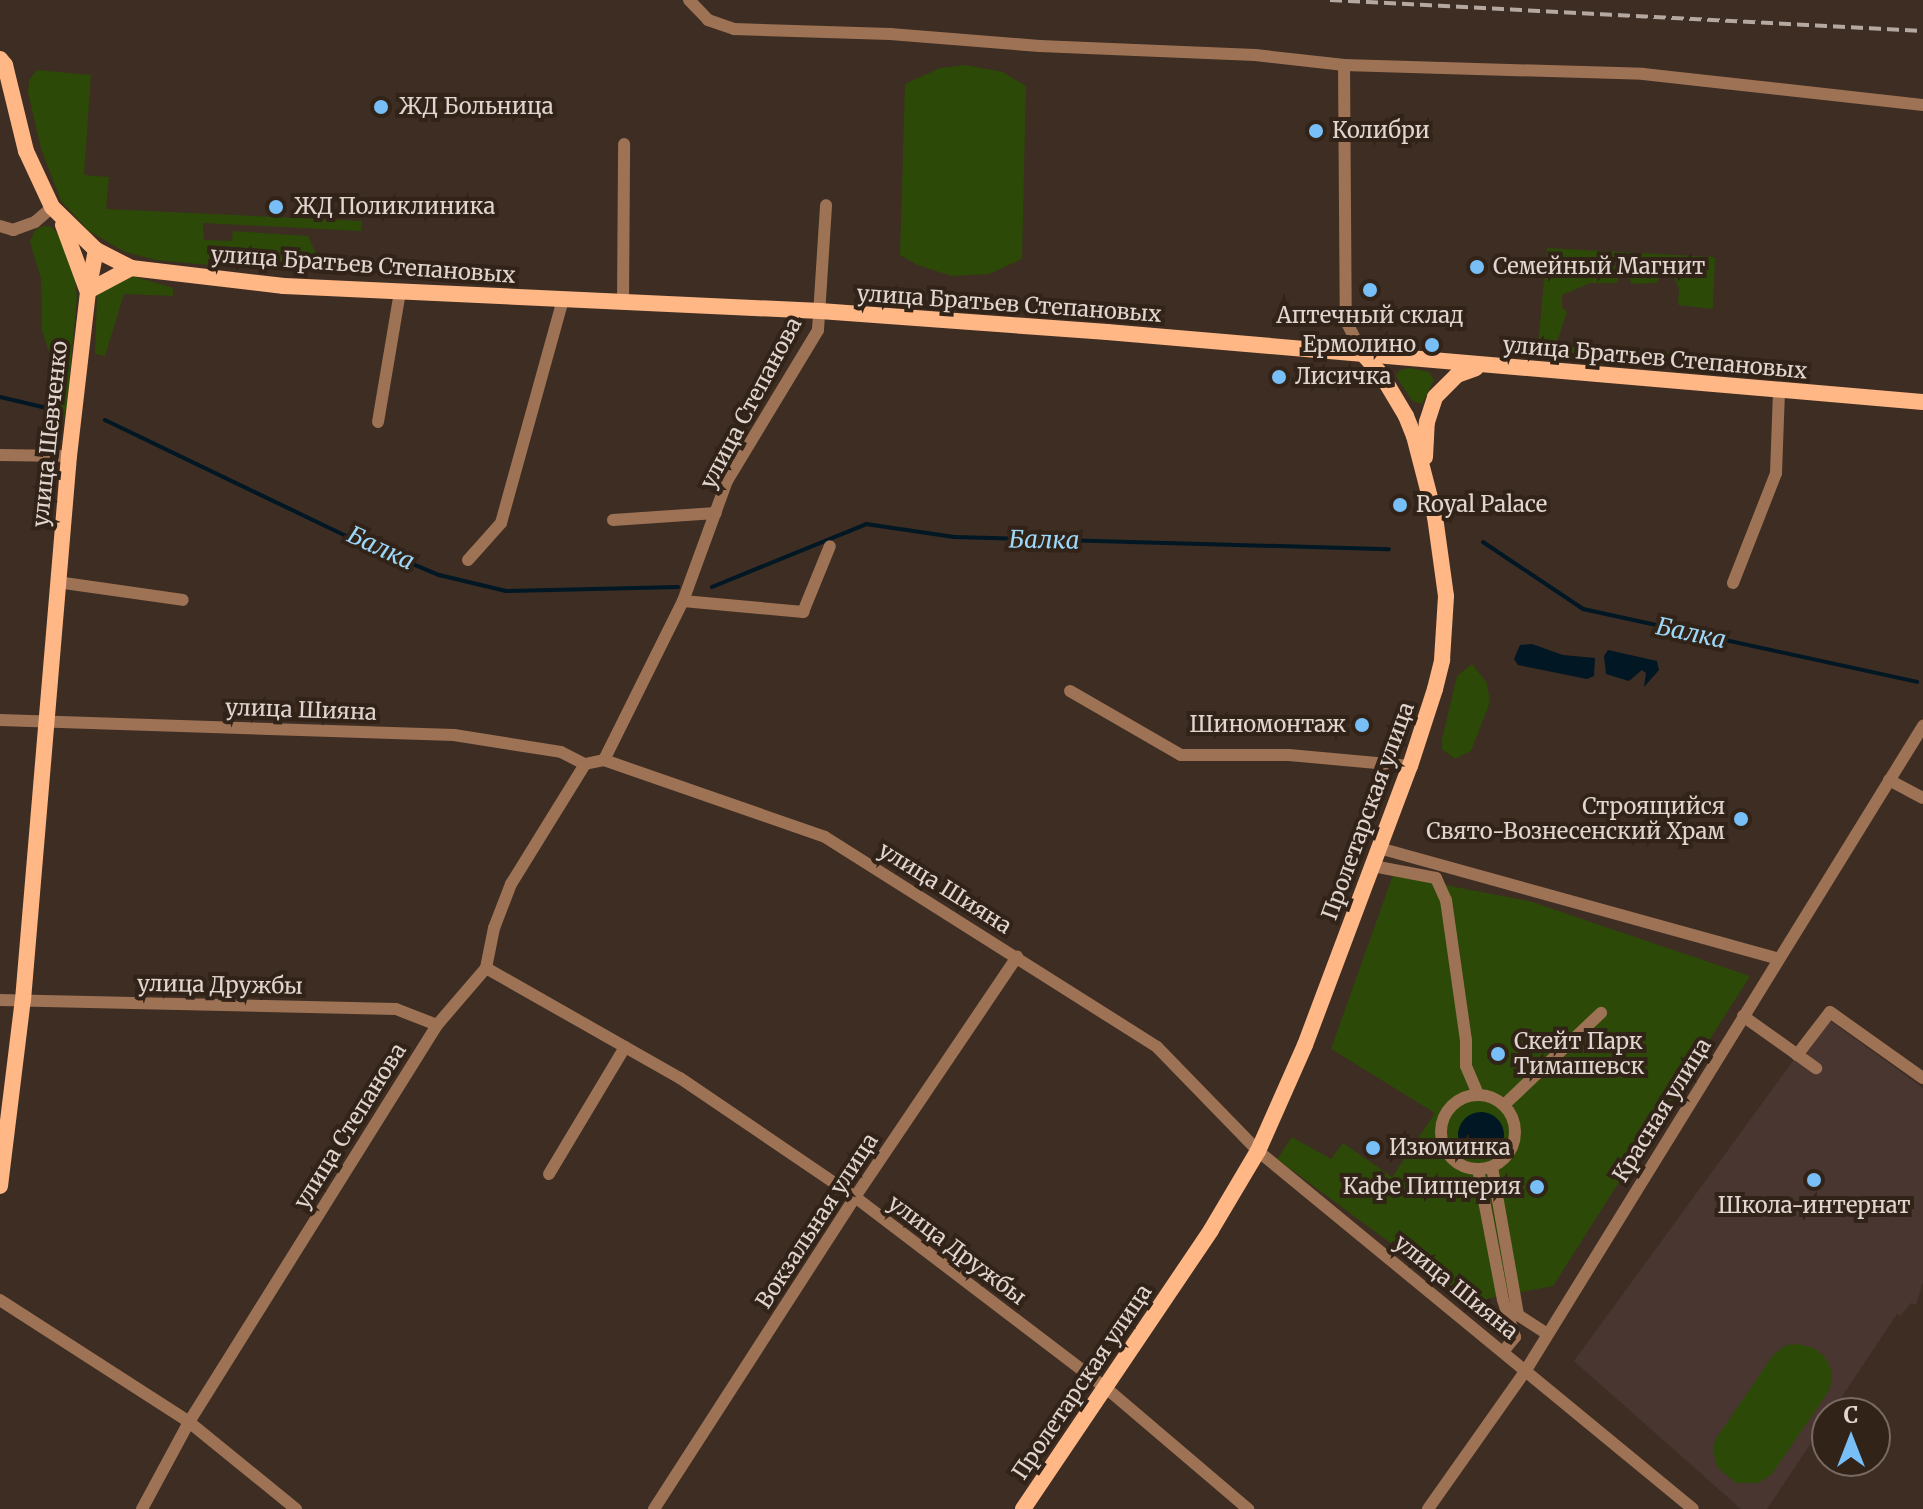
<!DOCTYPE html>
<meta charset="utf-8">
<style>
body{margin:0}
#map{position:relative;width:1923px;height:1509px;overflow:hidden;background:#3d2d23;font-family:Merriweather,serif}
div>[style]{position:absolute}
.education>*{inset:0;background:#4a3631}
.green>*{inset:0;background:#2c4908}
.water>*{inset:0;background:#011723}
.round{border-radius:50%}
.stream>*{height:4px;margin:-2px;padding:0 2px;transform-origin:2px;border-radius:2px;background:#011723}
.minor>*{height:12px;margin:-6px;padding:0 6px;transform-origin:6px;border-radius:6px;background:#9e7254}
.minor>.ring{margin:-6px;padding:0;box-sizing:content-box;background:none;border:12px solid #9e7254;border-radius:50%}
.major>*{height:16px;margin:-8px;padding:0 8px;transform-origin:8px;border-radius:8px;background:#ffb785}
.rail>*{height:4px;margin-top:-2px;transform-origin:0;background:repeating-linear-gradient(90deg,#b4a8a1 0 12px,transparent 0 18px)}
.dots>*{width:22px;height:22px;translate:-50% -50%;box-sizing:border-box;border:4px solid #322319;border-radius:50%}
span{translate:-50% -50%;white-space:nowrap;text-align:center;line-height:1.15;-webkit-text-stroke:8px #322319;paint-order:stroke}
.poi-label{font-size:22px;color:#e0d5cf}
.left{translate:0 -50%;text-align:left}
.right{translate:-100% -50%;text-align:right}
.street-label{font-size:22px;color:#e0d5cf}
.water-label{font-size:24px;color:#9cd8f8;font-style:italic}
.north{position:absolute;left:1811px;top:1397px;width:80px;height:80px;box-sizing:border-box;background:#322319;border:2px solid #786a62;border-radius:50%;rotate:0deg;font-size:22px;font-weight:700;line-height:32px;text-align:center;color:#e0d5cf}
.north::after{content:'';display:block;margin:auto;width:28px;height:36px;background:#78bff7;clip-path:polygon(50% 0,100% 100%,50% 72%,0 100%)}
</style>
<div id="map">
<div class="education">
<i style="clip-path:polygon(1825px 1017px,1923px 1088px,1923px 1282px,1916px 1305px,1911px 1303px,1900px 1316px,1897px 1314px,1831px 1413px,1827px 1413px,1827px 1419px,1767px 1509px,1741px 1509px,1574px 1361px)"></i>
</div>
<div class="green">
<i style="clip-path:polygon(965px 65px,1003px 72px,1026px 86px,1022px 259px,989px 274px,952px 276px,917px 265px,900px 255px,905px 84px,940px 68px)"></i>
<i style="clip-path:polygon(37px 70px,91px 75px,84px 175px,109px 177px,106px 209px,362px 221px,361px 231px,203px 223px,204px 240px,232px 241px,233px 231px,308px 236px,320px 262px,348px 264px,349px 271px,220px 261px,219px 266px,156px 260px,125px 252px,89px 231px,61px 201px,41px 149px,28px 92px,29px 80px)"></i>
<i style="clip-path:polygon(43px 226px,52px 227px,60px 237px,75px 273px,77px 298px,67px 406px,59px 441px,50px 440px,58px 379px,42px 331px,41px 279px,30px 242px,35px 230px)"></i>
<i style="clip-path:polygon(1547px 248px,1715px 257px,1713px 309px,1678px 305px,1679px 288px,1671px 273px,1661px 273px,1657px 283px,1631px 284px,1627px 266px,1622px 268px,1617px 283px,1591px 283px,1562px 295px,1562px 307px,1567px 312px,1552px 357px,1537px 355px)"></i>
<i style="clip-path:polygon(133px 276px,173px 288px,173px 296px,124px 294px,105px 356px,95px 354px,97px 294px)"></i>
<i style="clip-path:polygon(1575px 346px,1670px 352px,1679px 364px,1576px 358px,1572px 357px,1571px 349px)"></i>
<i style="clip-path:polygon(1410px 368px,1429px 372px,1434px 380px,1422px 404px,1412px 401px,1396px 376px,1400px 370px)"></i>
<i style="clip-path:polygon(1472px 664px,1487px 683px,1490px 702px,1471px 751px,1455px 759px,1442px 749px,1442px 739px,1457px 676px)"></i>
<i style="clip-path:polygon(1393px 875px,1529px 901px,1750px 976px,1553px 1286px,1470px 1302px,1277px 1159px,1292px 1137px,1331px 1159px,1343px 1143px,1392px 1177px,1435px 1113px,1331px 1049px)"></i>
<i style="clip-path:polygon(1798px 1344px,1814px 1348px,1825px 1357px,1832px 1372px,1830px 1389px,1772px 1474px,1758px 1483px,1736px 1483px,1717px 1467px,1713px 1451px,1715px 1440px,1773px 1355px,1786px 1345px)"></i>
</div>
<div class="water">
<i style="clip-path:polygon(1532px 644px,1563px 655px,1595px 658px,1594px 676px,1587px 679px,1518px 665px,1514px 659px,1520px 645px)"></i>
<i style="clip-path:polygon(1608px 650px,1657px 661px,1659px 670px,1644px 687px,1646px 673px,1642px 670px,1629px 681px,1606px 674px,1604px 656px)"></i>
<i class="round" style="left:1458px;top:1112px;width:46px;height:46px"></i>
</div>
<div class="stream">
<i style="left:0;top:397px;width:61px;rotate:13.3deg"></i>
<i style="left:105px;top:420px;width:267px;rotate:25.7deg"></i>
<i style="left:346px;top:536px;width:101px;rotate:22.8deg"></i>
<i style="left:439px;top:575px;width:69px;rotate:13.4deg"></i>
<i style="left:506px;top:591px;width:172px;rotate:-1.3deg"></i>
<i style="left:1483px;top:542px;width:120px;rotate:33.8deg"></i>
<i style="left:1583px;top:609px;width:342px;rotate:12.3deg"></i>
<i style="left:712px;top:587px;width:166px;rotate:-22.2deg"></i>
<i style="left:866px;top:524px;width:89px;rotate:8.4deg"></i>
<i style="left:954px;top:537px;width:435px;rotate:1.6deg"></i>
</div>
<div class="minor">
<i style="left:689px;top:0;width:28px;rotate:46deg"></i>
<i style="left:708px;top:20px;width:28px;rotate:19deg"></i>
<i style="left:734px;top:29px;width:156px;rotate:1.8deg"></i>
<i style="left:890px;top:34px;width:150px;rotate:4.6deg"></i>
<i style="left:1040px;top:46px;width:215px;rotate:2.4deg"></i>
<i style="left:1255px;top:55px;width:90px;rotate:6.4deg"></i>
<i style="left:1344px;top:65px;width:299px;rotate:1.7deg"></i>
<i style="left:1643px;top:74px;width:282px;rotate:6.3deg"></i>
<i style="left:1344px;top:65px;width:256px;rotate:89.6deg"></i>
<i style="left:1346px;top:321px;width:36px;rotate:63deg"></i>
<i style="left:0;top:226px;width:14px;rotate:17deg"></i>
<i style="left:13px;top:230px;width:23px;rotate:-20deg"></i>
<i style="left:35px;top:222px;width:23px;rotate:-41deg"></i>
<i style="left:623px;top:303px;width:159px;rotate:-89.6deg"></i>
<i style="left:378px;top:422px;width:132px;rotate:-80.4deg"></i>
<i style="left:0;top:455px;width:69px;rotate:0.8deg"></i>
<i style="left:613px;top:520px;width:103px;rotate:-3.9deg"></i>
<i style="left:468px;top:560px;width:50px;rotate:-48.3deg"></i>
<i style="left:501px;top:523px;width:231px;rotate:-74.5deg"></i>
<i style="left:57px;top:582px;width:127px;rotate:8.1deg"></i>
<i style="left:1733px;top:583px;width:118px;rotate:-68.6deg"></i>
<i style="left:1776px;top:473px;width:83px;rotate:-87.9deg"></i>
<i style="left:683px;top:601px;width:121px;rotate:5.2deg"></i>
<i style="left:803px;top:612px;width:71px;rotate:-67.8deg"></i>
<i style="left:1070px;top:691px;width:128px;rotate:30deg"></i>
<i style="left:1181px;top:755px;width:108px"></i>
<i style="left:1289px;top:755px;width:121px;rotate:5.2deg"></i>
<i style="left:0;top:720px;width:454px;rotate:1.9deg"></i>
<i style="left:454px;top:735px;width:108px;rotate:9deg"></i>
<i style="left:561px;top:752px;width:27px;rotate:27deg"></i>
<i style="left:585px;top:764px;width:19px;rotate:-12deg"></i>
<i style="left:604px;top:760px;width:234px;rotate:19.2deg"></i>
<i style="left:825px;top:837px;width:393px;rotate:32.3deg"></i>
<i style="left:1157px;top:1047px;width:145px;rotate:45.8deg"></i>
<i style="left:1258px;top:1151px;width:563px;rotate:39.45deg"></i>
<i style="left:604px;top:760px;width:178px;rotate:-63.6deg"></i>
<i style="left:683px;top:601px;width:128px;rotate:-69.9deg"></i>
<i style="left:727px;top:481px;width:176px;rotate:-58.9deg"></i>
<i style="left:818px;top:330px;width:125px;rotate:-86.3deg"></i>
<i style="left:1889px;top:780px;width:38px;rotate:28deg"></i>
<i style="left:1379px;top:848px;width:414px;rotate:15.5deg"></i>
<i style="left:1373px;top:866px;width:64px;rotate:10.8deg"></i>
<i style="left:1436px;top:878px;width:24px;rotate:66deg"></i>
<i style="left:1446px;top:900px;width:141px;rotate:81.9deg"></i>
<i style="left:1466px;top:1040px;width:26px;rotate:90deg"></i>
<i style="left:1466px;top:1066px;width:30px;rotate:67deg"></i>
<i style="left:486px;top:968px;width:223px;rotate:29.6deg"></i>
<i style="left:680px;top:1078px;width:212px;rotate:34.2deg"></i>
<i style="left:855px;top:1197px;width:315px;rotate:37.3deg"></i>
<i style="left:1106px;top:1388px;width:187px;rotate:40.4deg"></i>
<i style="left:0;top:1000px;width:396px;rotate:1.3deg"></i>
<i style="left:396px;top:1009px;width:44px;rotate:21.3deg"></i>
<i style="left:1743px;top:1016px;width:90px;rotate:35.5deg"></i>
<i style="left:1797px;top:1055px;width:54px;rotate:-52.5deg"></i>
<i style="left:1830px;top:1012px;width:114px;rotate:35.4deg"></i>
<i class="ring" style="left:1441px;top:1095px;width:62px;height:62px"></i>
<i style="left:1504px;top:1105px;width:134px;rotate:-43.5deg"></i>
<i style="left:1492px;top:1167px;width:150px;rotate:80deg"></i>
<i style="left:1518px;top:1315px;width:35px;rotate:33deg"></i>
<i style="left:1478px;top:1169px;width:133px;rotate:79.2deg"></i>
<i style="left:1503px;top:1300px;width:39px;rotate:72deg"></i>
<i style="left:1515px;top:1337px;width:19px;rotate:129deg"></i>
<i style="left:549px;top:1174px;width:148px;rotate:-59.1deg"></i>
<i style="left:0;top:1300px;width:225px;rotate:32.8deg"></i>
<i style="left:189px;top:1422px;width:138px;rotate:39.1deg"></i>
<i style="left:142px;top:1509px;width:99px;rotate:-61.6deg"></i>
<i style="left:189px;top:1422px;width:468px;rotate:-58deg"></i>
<i style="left:437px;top:1025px;width:75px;rotate:-49.3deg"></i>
<i style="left:486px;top:968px;width:41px;rotate:-78.7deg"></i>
<i style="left:494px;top:928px;width:47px;rotate:-68.9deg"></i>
<i style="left:511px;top:884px;width:141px;rotate:-58.3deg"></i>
<i style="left:654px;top:1509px;width:371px;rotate:-57.2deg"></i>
<i style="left:855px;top:1197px;width:290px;rotate:-56deg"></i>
<i style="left:1428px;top:1509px;width:170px;rotate:-54.8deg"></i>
<i style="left:1526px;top:1370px;width:757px;rotate:-58.35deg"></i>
</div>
<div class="major">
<i style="left:0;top:59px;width:8px;rotate:50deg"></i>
<i style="left:5px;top:65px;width:89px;rotate:76.3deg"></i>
<i style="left:26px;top:151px;width:62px;rotate:65.1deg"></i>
<i style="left:52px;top:207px;width:62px;rotate:44.3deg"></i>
<i style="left:96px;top:250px;width:39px;rotate:27deg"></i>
<i style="left:131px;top:268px;width:154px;rotate:6.7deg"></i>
<i style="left:284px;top:286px;width:537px;rotate:2.67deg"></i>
<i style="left:820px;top:311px;width:288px;rotate:4.2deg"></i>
<i style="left:1107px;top:332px;width:819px;rotate:4.9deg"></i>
<i style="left:63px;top:225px;width:69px;rotate:69.7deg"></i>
<i style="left:88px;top:291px;width:49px;rotate:-28.1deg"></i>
<i style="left:1425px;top:457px;width:35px;rotate:-87deg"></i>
<i style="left:1427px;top:422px;width:26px;rotate:-72deg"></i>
<i style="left:1435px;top:397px;width:31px;rotate:-45deg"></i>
<i style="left:1457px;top:375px;width:20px;rotate:-20deg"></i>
<i style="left:0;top:1186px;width:187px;rotate:-83deg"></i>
<i style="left:23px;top:1000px;width:546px;rotate:-85.17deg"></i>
<i style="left:69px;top:456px;width:166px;rotate:-83.4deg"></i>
<i style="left:88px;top:291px;width:42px;rotate:-79deg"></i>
<i style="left:1023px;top:1509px;width:336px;rotate:-56deg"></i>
<i style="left:1211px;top:1230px;width:92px;rotate:-59.3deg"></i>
<i style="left:1258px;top:1151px;width:116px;rotate:-66.1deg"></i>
<i style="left:1305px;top:1045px;width:298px;rotate:-69.4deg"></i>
<i style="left:1410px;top:766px;width:81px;rotate:-72deg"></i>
<i style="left:1435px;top:689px;width:30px;rotate:-76deg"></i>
<i style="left:1442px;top:660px;width:64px;rotate:-86.4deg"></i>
<i style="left:1446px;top:596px;width:80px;rotate:-97.9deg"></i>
<i style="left:1435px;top:517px;width:84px;rotate:-104.5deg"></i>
<i style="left:1414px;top:436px;width:22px;rotate:-112deg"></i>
<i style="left:1406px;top:416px;width:49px;rotate:-120.8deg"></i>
<i style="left:1381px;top:374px;width:28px;rotate:-132deg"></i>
</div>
<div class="rail">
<i style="left:1330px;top:0;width:594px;rotate:2.99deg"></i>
</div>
<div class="dots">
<i style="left:381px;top:107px;background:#78bff7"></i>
<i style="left:1316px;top:131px;background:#78bff7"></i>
<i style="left:276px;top:207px;background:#78bff7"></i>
<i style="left:1477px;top:267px;background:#78bff7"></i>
<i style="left:1370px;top:290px;background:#78bff7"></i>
<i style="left:1432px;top:345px;background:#78bff7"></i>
<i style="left:1279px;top:377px;background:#78bff7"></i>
<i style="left:1400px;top:505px;background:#78bff7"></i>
<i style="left:1362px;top:725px;background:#78bff7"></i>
<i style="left:1741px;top:819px;background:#78bff7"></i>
<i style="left:1498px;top:1054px;background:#78bff7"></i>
<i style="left:1373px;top:1148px;background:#78bff7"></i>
<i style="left:1814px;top:1180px;background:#78bff7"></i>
<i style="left:1537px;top:1187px;background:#78bff7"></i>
</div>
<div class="poi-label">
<span class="left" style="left:399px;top:107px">ЖД Больница</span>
<span class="left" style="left:1332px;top:131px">Колибри</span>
<span class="left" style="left:294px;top:207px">ЖД Поликлиника</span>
<span class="left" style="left:1493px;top:267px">Семейный Магнит</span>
<span style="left:1370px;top:316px">Аптечный склад</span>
<span class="right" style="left:1416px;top:345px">Ермолино</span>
<span class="left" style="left:1295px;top:377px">Лисичка</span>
<span class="left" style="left:1416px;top:505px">Royal Palace</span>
<span class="right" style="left:1346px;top:725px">Шиномонтаж</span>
<span class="right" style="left:1725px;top:819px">Строящийся<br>Свято-Вознесенский Храм</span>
<span class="left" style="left:1514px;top:1054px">Скейт Парк<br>Тимашевск</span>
<span class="left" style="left:1389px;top:1148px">Изюминка</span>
<span class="right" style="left:1521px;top:1187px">Кафе Пиццерия</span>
<span style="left:1814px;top:1206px">Школа-интернат</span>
</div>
<div class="street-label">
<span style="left:363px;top:265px;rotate:4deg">улица Братьев Степановых</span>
<span style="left:1009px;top:304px;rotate:4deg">улица Братьев Степановых</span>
<span style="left:1655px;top:358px;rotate:5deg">улица Братьев Степановых</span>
<span style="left:751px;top:403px;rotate:-62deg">улица Степанова</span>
<span style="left:50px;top:434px;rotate:-84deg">улица Шевченко</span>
<span style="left:301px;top:710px;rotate:2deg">улица Шияна</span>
<span style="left:1368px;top:811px;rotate:-70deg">Пролетарская улица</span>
<span style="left:945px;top:888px;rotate:32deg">улица Шияна</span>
<span style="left:220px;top:985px;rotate:1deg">улица Дружбы</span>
<span style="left:1662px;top:1110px;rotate:-58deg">Красная улица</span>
<span style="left:350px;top:1126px;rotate:-58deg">улица Степанова</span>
<span style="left:817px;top:1221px;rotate:-57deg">Вокзальная улица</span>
<span style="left:957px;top:1250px;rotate:37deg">улица Дружбы</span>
<span style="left:1456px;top:1287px;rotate:39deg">улица Шияна</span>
<span style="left:1082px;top:1382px;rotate:-56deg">Пролетарская улица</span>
</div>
<div class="water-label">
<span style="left:1044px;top:540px;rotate:1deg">Балка</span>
<span style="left:381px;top:548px;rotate:25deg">Балка</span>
<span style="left:1691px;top:633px;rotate:12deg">Балка</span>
</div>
<div class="north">С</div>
</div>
